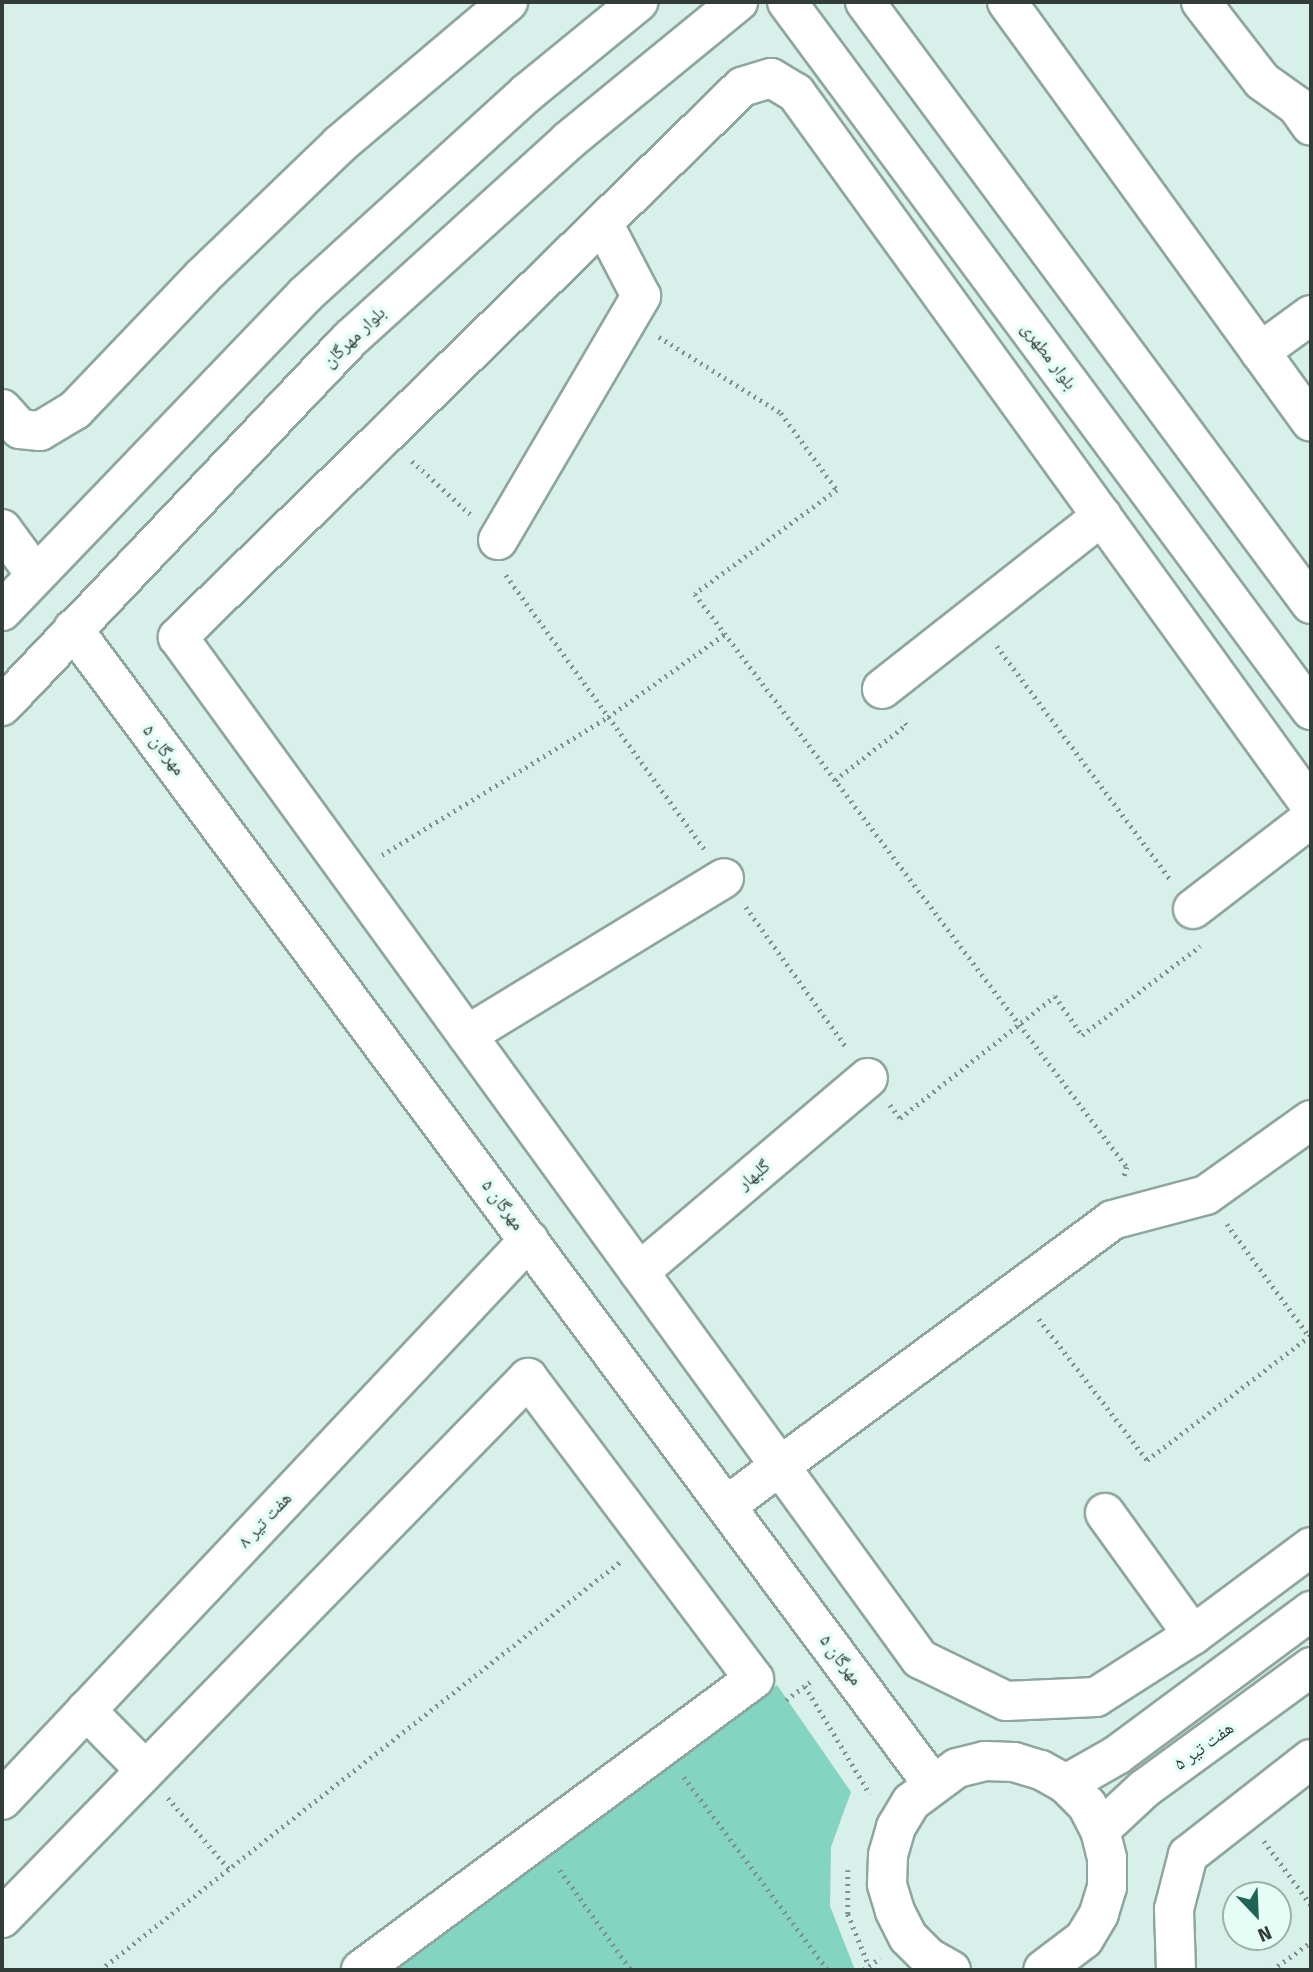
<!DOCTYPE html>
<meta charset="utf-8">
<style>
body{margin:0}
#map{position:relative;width:1313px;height:1972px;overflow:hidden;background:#d7f0e9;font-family:"Fira Sans","Noto Naskh Arabic",sans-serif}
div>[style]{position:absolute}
.green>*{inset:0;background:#83d5c1}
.path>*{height:4.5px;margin-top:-2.25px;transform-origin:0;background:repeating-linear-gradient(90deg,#80918d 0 2px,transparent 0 7px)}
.roads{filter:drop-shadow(2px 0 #8ea69f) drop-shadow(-2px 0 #8ea69f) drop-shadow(0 2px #8ea69f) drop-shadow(0 -2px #8ea69f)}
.minor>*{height:38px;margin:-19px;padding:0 19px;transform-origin:19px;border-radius:19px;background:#fff}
span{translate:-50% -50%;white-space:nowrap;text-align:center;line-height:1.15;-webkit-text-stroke:7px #e4fef6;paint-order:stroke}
.street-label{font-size:18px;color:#323c39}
.frame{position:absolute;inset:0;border:4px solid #323c39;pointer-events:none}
.north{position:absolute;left:1222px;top:1881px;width:70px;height:70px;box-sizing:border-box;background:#e4fef6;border:2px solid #9db0aa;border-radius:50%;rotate:157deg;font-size:19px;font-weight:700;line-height:28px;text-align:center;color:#323c39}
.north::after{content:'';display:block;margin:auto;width:24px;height:32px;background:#1e6355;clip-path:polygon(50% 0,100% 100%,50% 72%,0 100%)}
</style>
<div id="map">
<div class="green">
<i style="clip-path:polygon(777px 1685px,851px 1792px,831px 1847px,830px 1906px,855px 1970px,394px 1970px)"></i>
</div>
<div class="path">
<i style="left:659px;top:337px;width:144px;rotate:31.9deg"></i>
<i style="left:781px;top:413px;width:95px;rotate:54deg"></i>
<i style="left:837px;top:490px;width:176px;rotate:143.8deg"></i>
<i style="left:695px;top:594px;width:718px;rotate:52.99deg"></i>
<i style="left:1127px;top:1167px;width:14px;rotate:107deg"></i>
<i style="left:412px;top:461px;width:79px;rotate:42.4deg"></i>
<i style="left:506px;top:575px;width:338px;rotate:54.1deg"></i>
<i style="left:997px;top:646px;width:292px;rotate:53.4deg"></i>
<i style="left:835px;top:780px;width:90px;rotate:-37.8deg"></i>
<i style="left:906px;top:725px;width:7px;rotate:-124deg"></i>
<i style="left:382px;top:855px;width:265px;rotate:-31.4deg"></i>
<i style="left:608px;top:717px;width:143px;rotate:-35.4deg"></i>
<i style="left:746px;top:907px;width:173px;rotate:54.4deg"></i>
<i style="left:890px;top:1105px;width:16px;rotate:52deg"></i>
<i style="left:900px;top:1118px;width:197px;rotate:-38.2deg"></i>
<i style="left:1055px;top:996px;width:47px;rotate:55.3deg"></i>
<i style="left:1082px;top:1035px;width:148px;rotate:-37deg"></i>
<i style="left:1227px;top:1224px;width:139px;rotate:53.8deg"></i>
<i style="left:1039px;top:1319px;width:178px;rotate:52.5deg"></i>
<i style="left:1147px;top:1460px;width:206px;rotate:-37.3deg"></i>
<i style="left:805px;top:1686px;width:126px;rotate:59deg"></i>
<i style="left:786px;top:1700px;width:30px;rotate:-37deg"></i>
<i style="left:684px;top:1777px;width:241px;rotate:53.3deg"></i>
<i style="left:168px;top:1798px;width:94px;rotate:49.3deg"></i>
<i style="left:1264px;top:1841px;width:79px;rotate:53.7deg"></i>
<i style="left:560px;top:1870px;width:123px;rotate:54.6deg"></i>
<i style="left:848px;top:1870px;width:44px;rotate:90deg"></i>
<i style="left:848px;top:1914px;width:56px;rotate:68deg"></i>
<i style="left:100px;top:1970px;width:662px;rotate:-38.13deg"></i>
<i style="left:863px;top:1970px;width:21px;rotate:-35deg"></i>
<i style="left:1272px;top:1970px;width:48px;rotate:-35.7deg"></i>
</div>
<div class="roads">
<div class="minor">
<i style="left:787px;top:2px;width:881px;rotate:53.49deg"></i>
<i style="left:865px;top:2px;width:749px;rotate:53.47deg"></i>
<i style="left:1007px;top:2px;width:518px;rotate:54.1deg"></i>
<i style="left:1201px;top:2px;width:100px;rotate:52.3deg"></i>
<i style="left:1262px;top:81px;width:43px;rotate:35.5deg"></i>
<i style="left:1297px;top:106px;width:24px;rotate:55deg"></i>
<i style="left:1260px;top:352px;width:63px;rotate:-36deg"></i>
<i style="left:2px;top:409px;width:27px;rotate:48deg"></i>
<i style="left:20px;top:429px;width:20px;rotate:6deg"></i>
<i style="left:40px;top:431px;width:41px;rotate:-31deg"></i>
<i style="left:75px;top:410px;width:185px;rotate:-46.3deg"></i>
<i style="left:203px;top:276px;width:190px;rotate:-43.9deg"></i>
<i style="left:340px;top:144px;width:220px;rotate:-40.2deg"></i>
<i style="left:2px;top:529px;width:56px;rotate:53.7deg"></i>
<i style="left:498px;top:540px;width:283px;rotate:-59.6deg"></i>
<i style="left:641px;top:296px;width:82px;rotate:-117.5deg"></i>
<i style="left:2px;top:611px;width:439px;rotate:-46.2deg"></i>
<i style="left:306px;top:294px;width:299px;rotate:-42.3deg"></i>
<i style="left:527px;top:93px;width:144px;rotate:-39.3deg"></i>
<i style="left:73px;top:629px;width:1439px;rotate:53.34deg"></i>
<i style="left:882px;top:689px;width:280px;rotate:-38.2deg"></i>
<i style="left:2px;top:706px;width:506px;rotate:-46.52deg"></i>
<i style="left:350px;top:339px;width:294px;rotate:-42.2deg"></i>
<i style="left:568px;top:141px;width:220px;rotate:-39.3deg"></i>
<i style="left:1311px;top:806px;width:880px;rotate:-125.84deg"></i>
<i style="left:796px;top:93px;width:29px;rotate:-149deg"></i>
<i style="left:771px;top:78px;width:30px;rotate:163deg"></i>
<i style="left:742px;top:87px;width:788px;rotate:135.72deg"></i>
<i style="left:178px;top:637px;width:1263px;rotate:54.02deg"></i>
<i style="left:920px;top:1659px;width:96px;rotate:26deg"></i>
<i style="left:1006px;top:1701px;width:90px;rotate:-2.5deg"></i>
<i style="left:1096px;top:1697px;width:115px;rotate:-32.6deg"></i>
<i style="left:1193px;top:1635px;width:147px;rotate:-36.7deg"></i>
<i style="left:1193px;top:909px;width:149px;rotate:-37.6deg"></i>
<i style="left:467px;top:1035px;width:301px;rotate:-31.4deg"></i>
<i style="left:639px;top:1272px;width:300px;rotate:-40.3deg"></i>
<i style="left:726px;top:1506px;width:480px;rotate:-36.5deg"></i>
<i style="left:1112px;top:1220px;width:97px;rotate:-14.9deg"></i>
<i style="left:1206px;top:1195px;width:129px;rotate:-35.5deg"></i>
<i style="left:1105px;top:1513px;width:150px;rotate:54.2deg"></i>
<i style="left:86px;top:1710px;width:83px;rotate:45.5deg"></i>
<i style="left:1066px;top:1784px;width:59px;rotate:-29.6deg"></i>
<i style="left:1117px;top:1755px;width:242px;rotate:-36.6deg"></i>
<i style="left:2px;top:1800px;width:769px;rotate:-46.74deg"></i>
<i style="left:1100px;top:1830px;width:60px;rotate:-43deg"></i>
<i style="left:1144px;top:1789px;width:207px;rotate:-36.1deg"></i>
<i style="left:2px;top:1918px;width:754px;rotate:-45.75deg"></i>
<i style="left:528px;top:1378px;width:376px;rotate:53.1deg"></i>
<i style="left:754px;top:1679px;width:489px;rotate:143.5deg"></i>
<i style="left:951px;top:1970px;width:26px;rotate:-151deg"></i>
<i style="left:928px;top:1957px;width:28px;rotate:-135deg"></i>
<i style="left:908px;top:1937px;width:29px;rotate:-117deg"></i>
<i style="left:895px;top:1911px;width:28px;rotate:-107deg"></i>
<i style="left:887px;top:1884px;width:29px;rotate:-88deg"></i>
<i style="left:888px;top:1855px;width:29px;rotate:-74deg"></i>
<i style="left:896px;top:1827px;width:29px;rotate:-59deg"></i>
<i style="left:911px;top:1802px;width:57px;rotate:-36.5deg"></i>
<i style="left:957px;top:1768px;width:29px;rotate:-14deg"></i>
<i style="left:985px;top:1761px;width:29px;rotate:2deg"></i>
<i style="left:1014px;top:1762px;width:28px;rotate:17deg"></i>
<i style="left:1041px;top:1770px;width:29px;rotate:29deg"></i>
<i style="left:1066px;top:1784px;width:30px;rotate:45deg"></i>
<i style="left:1087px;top:1805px;width:28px;rotate:63deg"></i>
<i style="left:1100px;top:1830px;width:29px;rotate:76deg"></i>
<i style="left:1107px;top:1858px;width:29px;rotate:90deg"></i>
<i style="left:1107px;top:1887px;width:28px;rotate:107deg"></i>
<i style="left:1099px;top:1914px;width:29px;rotate:121deg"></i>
<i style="left:1084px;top:1939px;width:51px;rotate:142.9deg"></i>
<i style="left:1176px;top:1970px;width:61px;rotate:-91.9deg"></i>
<i style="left:1174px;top:1909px;width:56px;rotate:-75.5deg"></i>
<i style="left:1188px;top:1855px;width:156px;rotate:-38deg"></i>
</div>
</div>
<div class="street-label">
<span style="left:354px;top:337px;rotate:-44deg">بلوار مهرگان</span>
<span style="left:1049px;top:356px;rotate:53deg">بلوار مطهری</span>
<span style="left:164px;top:750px;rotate:53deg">مهرگان ۵</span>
<span style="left:754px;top:1175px;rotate:-40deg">گلبهار</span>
<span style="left:503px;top:1205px;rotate:53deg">مهرگان ۵</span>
<span style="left:265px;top:1520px;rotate:-47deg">هفت تیر ۸</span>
<span style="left:841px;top:1660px;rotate:53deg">مهرگان ۵</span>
<span style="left:1204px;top:1746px;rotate:-36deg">هفت تیر ۵</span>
</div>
<div class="frame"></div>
<div class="north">N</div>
</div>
